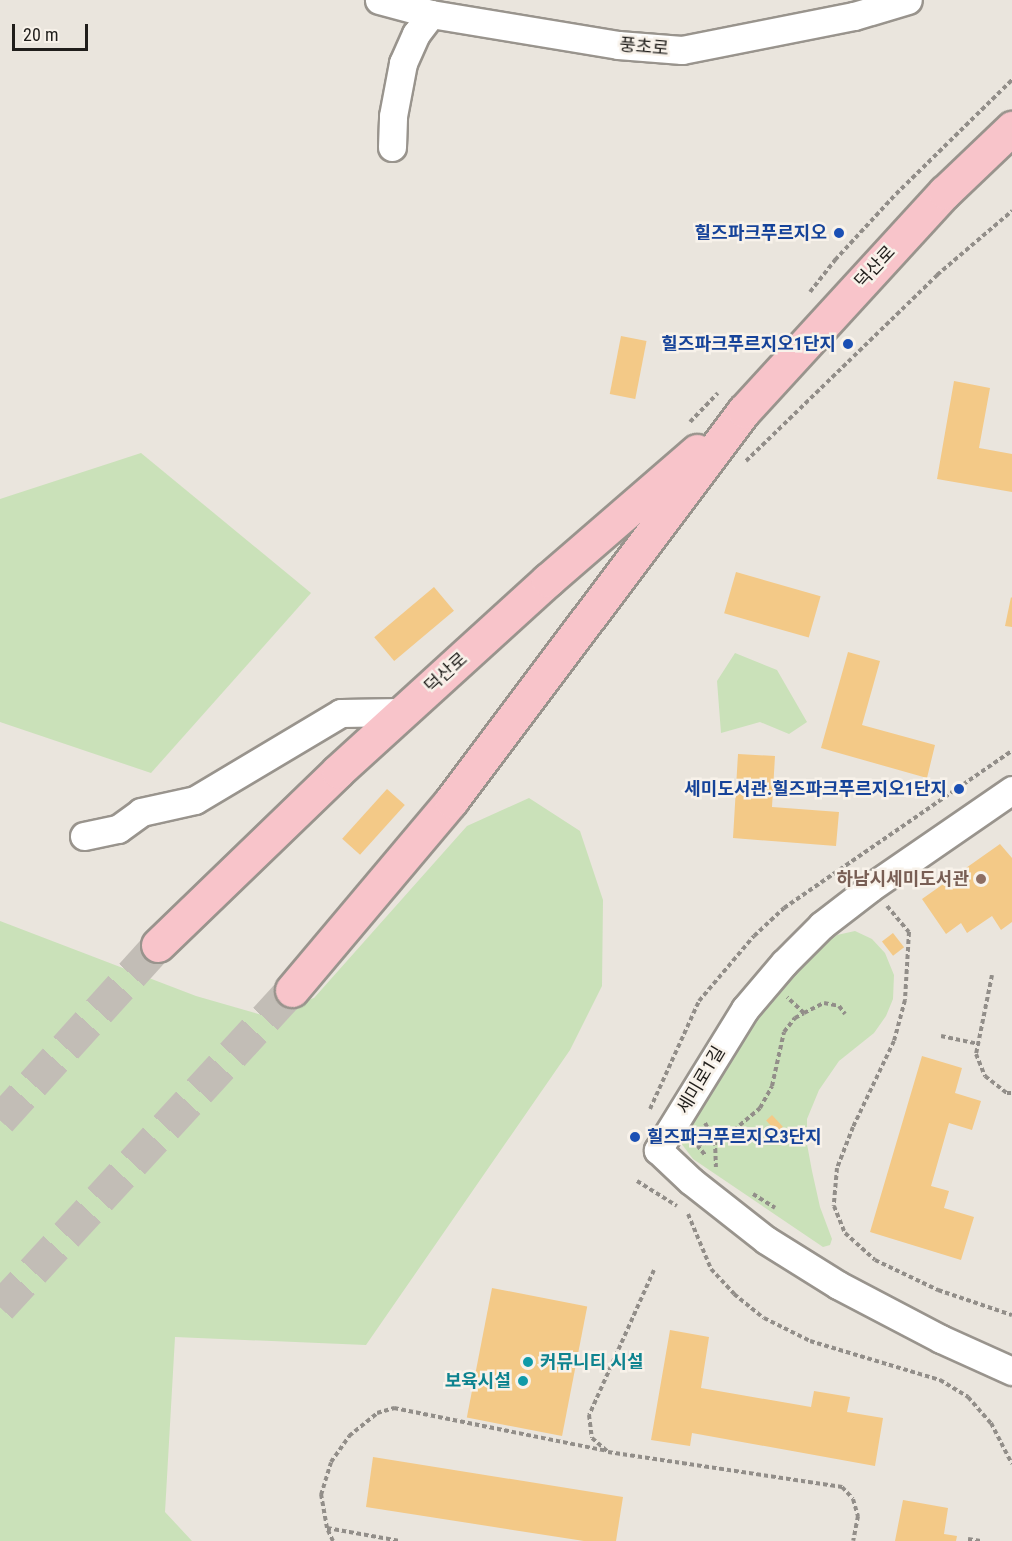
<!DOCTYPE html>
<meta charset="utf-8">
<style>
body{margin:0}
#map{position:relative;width:1012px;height:1541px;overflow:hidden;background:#eae5dd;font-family:"Roboto Condensed","Noto Sans KR",sans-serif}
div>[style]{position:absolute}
.green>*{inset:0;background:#cae1b9}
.building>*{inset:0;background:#f3c987;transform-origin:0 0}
.major-tunnel>*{height:33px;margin-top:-16.5px;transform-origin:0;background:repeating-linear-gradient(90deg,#c2bdb6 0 33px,transparent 0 49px)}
.path>*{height:4px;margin-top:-2px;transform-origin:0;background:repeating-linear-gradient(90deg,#928e89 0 4.5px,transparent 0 7.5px)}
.roads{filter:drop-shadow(2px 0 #99948d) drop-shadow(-2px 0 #99948d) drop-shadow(0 2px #99948d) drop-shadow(0 -2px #99948d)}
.minor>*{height:27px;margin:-13.5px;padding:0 13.5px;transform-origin:13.5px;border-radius:13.5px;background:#fff}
.major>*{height:33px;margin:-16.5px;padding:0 16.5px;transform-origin:16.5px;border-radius:16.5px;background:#f8c4ca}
.dots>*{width:16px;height:16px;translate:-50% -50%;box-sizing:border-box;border:3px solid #f8f2ea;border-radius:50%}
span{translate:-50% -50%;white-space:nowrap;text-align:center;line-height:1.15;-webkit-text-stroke:5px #f8f2ea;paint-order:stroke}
.street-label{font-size:18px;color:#201e1b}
.transit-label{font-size:18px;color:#164399;font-weight:700}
.right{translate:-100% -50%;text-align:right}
.left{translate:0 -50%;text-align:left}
.education-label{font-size:18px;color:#785e54;font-weight:700}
.culture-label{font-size:18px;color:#0d838f;font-weight:700}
.scale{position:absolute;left:12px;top:24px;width:76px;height:27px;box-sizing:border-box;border:3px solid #201e1b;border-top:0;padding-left:8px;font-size:18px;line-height:21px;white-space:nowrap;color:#201e1b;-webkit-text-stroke:4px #f8f2ea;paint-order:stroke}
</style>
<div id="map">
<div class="green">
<i style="clip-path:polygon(141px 453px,311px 593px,151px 773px,0 722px,0 499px)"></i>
<i style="clip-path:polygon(735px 653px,777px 670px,807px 722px,789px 734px,760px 722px,721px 733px,717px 681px)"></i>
<i style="clip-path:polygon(529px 798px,580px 831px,603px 900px,602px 986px,570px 1050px,366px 1345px,175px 1337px,165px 1512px,192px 1541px,0 1541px,0 921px,196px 996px,262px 1015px,314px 998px,467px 826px)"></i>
<i style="clip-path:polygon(855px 931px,872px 939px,885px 953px,894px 975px,893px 999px,886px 1016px,874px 1033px,839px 1061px,819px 1090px,807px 1119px,807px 1144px,812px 1171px,820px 1207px,832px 1239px,830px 1245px,823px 1247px,693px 1159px,681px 1143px,685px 1119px,738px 1040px,801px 961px,837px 935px)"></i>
</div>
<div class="building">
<i style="left:621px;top:336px;width:26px;height:59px;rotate:11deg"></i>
<i style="clip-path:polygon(954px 381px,990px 388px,979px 448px,1012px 454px,1012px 492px,937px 479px)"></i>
<i style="left:736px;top:572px;width:88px;height:43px;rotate:16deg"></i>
<i style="left:434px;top:587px;width:31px;height:78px;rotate:50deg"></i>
<i style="clip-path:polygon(1011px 597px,1012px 598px,1012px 627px,1005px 626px)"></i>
<i style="clip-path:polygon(848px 652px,880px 661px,862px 725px,935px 745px,927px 778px,821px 748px)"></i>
<i style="clip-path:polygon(738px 754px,775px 756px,772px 807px,839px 812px,836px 846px,733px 838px)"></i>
<i style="left:387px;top:789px;width:24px;height:67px;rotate:42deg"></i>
<i style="clip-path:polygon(1000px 844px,1012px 858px,1012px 922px,1001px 930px,992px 916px,967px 933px,961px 923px,946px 934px,922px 899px)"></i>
<i style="left:893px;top:933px;width:18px;height:14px;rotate:52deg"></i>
<i style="clip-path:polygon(922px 1056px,962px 1068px,955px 1093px,981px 1101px,972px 1130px,949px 1123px,931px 1186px,949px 1191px,944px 1208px,974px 1217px,961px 1260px,870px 1232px)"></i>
<i style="left:772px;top:1115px;width:16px;height:8px;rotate:47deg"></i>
<i style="left:492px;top:1288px;width:97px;height:132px;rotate:11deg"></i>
<i style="clip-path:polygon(670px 1330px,709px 1337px,701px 1388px,811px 1407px,814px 1391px,850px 1397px,847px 1412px,883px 1418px,875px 1466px,692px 1433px,690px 1446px,651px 1440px)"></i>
<i style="clip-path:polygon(373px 1457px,623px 1497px,616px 1541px,584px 1541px,366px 1507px)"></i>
<i style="clip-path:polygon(903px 1500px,948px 1508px,944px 1534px,957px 1536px,956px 1541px,895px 1541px)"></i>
</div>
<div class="major-tunnel">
<i style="left:0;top:1120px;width:236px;rotate:-47.9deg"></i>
<i style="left:0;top:1307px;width:431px;rotate:-47.4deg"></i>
</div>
<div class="path">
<i style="left:810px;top:292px;width:41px;rotate:-52deg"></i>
<i style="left:835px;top:260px;width:90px;rotate:-47.3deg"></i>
<i style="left:896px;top:194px;width:163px;rotate:-44.5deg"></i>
<i style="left:690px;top:422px;width:40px;rotate:-46deg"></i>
<i style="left:746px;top:461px;width:267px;rotate:-44.2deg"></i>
<i style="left:937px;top:275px;width:99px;rotate:-40.5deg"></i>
<i style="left:887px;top:906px;width:34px;rotate:50deg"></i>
<i style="left:909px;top:932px;width:68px;rotate:93.4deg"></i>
<i style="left:905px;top:1000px;width:42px;rotate:105deg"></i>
<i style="left:894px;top:1041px;width:95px;rotate:115.5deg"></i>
<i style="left:853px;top:1127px;width:44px;rotate:111.3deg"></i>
<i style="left:837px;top:1168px;width:38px;rotate:95deg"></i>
<i style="left:834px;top:1206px;width:29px;rotate:68deg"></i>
<i style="left:845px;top:1233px;width:40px;rotate:42deg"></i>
<i style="left:875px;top:1260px;width:70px;rotate:25.5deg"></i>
<i style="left:938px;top:1290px;width:78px;rotate:18.7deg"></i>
<i style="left:992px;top:975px;width:81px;rotate:101.4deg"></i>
<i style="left:976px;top:1054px;width:24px;rotate:68deg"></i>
<i style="left:985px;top:1076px;width:28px;rotate:38deg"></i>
<i style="left:1007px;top:1093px;width:5px"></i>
<i style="left:804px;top:1013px;width:22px;rotate:-27deg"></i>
<i style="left:824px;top:1003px;width:15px;rotate:11deg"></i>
<i style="left:839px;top:1006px;width:10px;rotate:53deg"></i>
<i style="left:941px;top:1036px;width:38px;rotate:12deg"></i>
<i style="left:650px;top:1109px;width:119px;rotate:-65.6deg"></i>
<i style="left:699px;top:1001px;width:85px;rotate:-49.8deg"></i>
<i style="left:754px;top:936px;width:41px;rotate:-43deg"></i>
<i style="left:784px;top:908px;width:277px;rotate:-34.6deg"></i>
<i style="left:705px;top:1123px;width:21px;rotate:61deg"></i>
<i style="left:715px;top:1141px;width:26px;rotate:88deg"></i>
<i style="left:698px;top:1137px;width:8px;rotate:97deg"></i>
<i style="left:697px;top:1145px;width:18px;rotate:-13deg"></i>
<i style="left:715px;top:1141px;width:22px;rotate:-30deg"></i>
<i style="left:734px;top:1130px;width:34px;rotate:-40deg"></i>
<i style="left:760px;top:1108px;width:25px;rotate:-61deg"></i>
<i style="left:772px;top:1086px;width:55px;rotate:-77.5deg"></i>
<i style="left:784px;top:1032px;width:18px;rotate:-52deg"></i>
<i style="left:795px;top:1018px;width:10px;rotate:-29deg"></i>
<i style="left:804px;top:1013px;width:23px;rotate:-137deg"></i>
<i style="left:697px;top:1145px;width:14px;rotate:51deg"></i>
<i style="left:637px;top:1181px;width:47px;rotate:32deg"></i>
<i style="left:753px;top:1194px;width:26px;rotate:32deg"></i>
<i style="left:688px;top:1214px;width:60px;rotate:67.3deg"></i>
<i style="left:711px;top:1269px;width:34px;rotate:47deg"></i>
<i style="left:734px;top:1294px;width:38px;rotate:39deg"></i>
<i style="left:764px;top:1318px;width:51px;rotate:26.6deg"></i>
<i style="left:810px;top:1341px;width:136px;rotate:16.7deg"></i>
<i style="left:940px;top:1380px;width:33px;rotate:31deg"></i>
<i style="left:968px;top:1397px;width:35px;rotate:49deg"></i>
<i style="left:991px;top:1423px;width:46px;rotate:62.9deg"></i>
<i style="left:654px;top:1270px;width:159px;rotate:114.1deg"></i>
<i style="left:589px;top:1415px;width:23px;rotate:83deg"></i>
<i style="left:592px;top:1438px;width:21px;rotate:41deg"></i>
<i style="left:608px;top:1452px;width:237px;rotate:8.5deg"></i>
<i style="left:842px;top:1487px;width:16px;rotate:47deg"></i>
<i style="left:853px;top:1499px;width:18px;rotate:74deg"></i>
<i style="left:858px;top:1516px;width:25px;rotate:101deg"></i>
<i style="left:327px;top:1528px;width:74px;rotate:10.1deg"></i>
<i style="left:968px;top:1539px;width:13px;rotate:9deg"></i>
<i style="left:333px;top:1541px;width:14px;rotate:-115deg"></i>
<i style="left:327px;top:1528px;width:34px;rotate:-100deg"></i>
<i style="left:321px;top:1495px;width:34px;rotate:-73deg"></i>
<i style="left:331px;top:1462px;width:32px;rotate:-55deg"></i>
<i style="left:349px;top:1436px;width:36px;rotate:-39deg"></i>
<i style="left:377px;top:1413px;width:18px;rotate:-16deg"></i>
<i style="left:394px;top:1408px;width:217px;rotate:11.4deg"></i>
</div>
<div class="roads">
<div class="minor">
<i style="left:379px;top:0;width:54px;rotate:15.1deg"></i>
<i style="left:431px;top:14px;width:190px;rotate:9.4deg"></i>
<i style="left:618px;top:45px;width:64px;rotate:4.5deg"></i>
<i style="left:682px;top:50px;width:175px;rotate:-11.2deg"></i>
<i style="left:854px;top:16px;width:56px;rotate:-16.5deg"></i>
<i style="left:392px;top:147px;width:31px;rotate:-88deg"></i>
<i style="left:393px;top:116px;width:54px;rotate:-79.3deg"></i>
<i style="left:403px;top:63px;width:32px;rotate:-66deg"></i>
<i style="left:416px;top:34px;width:25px;rotate:-53deg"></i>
<i style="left:1012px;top:790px;width:173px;rotate:145.4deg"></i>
<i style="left:870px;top:888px;width:61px;rotate:142.4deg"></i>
<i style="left:822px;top:925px;width:54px;rotate:135deg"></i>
<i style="left:784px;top:963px;width:60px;rotate:130.3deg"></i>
<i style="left:745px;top:1009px;width:166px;rotate:121.7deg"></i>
<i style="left:658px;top:1150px;width:45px;rotate:43.2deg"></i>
<i style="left:691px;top:1181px;width:95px;rotate:38.2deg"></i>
<i style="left:766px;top:1240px;width:85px;rotate:32deg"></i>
<i style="left:838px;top:1285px;width:116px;rotate:27.7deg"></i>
<i style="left:941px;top:1339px;width:78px;rotate:24.3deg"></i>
<i style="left:84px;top:836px;width:35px;rotate:-12deg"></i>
<i style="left:118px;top:829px;width:29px;rotate:-36deg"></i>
<i style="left:141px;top:812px;width:55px;rotate:-12.5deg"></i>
<i style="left:195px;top:800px;width:170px;rotate:-30.8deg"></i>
<i style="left:341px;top:713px;width:62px;rotate:-0.9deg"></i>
</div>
<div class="major">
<i style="left:158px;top:945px;width:250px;rotate:-44deg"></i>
<i style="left:338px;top:771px;width:284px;rotate:-42.3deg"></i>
<i style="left:548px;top:580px;width:197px;rotate:-40.9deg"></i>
<i style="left:292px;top:990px;width:247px;rotate:-49.9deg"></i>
<i style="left:451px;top:801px;width:488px;rotate:-53.1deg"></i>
<i style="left:744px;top:411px;width:297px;rotate:-47.5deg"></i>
<i style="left:945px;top:192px;width:93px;rotate:-43.7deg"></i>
</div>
</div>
<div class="dots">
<i style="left:839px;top:233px;background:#1a4fb4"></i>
<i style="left:848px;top:344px;background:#1a4fb4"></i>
<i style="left:959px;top:789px;background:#1a4fb4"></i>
<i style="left:981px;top:879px;background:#8d6e63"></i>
<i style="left:635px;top:1137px;background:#1a4fb4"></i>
<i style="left:528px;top:1362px;background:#0f9aa8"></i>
<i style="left:523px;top:1381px;background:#0f9aa8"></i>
</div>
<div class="street-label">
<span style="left:644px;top:47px;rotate:5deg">풍초로</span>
<span style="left:875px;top:267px;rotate:-47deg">덕산로</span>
<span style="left:446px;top:673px;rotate:-42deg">덕산로</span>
<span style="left:701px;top:1080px;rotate:-59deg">세미로1길</span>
</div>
<div class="transit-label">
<span class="right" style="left:827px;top:233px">힐즈파크푸르지오</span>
<span class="right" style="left:836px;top:344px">힐즈파크푸르지오1단지</span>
<span class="right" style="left:947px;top:789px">세미도서관.힐즈파크푸르지오1단지</span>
<span class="left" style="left:647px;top:1137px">힐즈파크푸르지오3단지</span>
</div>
<div class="education-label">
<span class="right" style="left:969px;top:879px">하남시세미도서관</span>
</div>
<div class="culture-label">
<span class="left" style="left:540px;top:1362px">커뮤니티 시설</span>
<span class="right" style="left:511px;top:1381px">보육시설</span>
</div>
<div class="scale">20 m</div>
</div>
